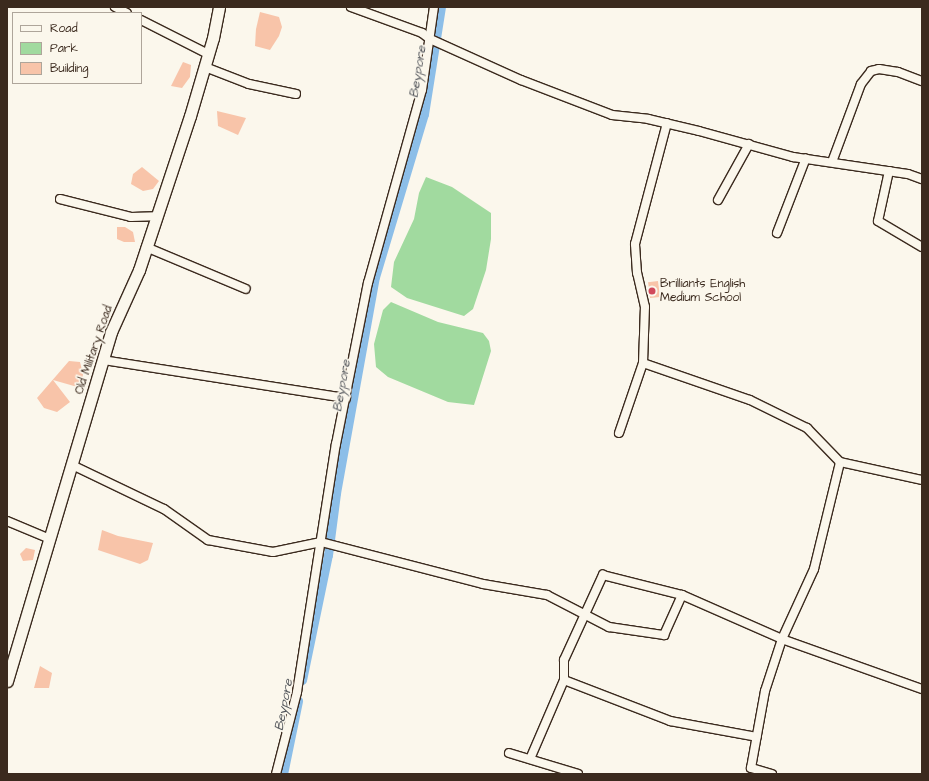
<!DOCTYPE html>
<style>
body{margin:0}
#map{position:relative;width:929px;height:781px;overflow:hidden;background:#fbf7ec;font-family:"Architects Daughter",sans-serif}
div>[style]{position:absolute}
.green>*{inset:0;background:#a1da9f}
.canal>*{height:9px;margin:-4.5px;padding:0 4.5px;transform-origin:4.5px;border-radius:4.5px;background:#8cbee8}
.building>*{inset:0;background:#f8c4a9;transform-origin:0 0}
.roads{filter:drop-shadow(1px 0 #3b2a1e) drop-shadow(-1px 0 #3b2a1e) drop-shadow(0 1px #3b2a1e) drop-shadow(0 -1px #3b2a1e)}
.street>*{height:8px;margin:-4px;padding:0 4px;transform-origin:4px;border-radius:4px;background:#fbf7ec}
.secondary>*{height:11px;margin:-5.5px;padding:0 5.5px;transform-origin:5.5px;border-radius:5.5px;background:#fbf7ec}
.dots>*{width:11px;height:11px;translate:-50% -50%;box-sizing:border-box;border:2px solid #fbf7ec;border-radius:50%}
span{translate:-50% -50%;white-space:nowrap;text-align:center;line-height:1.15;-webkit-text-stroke:3.5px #fbf7ec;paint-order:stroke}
.poi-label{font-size:12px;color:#3b2a1e}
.left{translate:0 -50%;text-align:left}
.street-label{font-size:12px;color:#3b2a1e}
.water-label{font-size:13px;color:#53565b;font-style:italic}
.frame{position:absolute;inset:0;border:8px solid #3b2a1e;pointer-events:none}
.legend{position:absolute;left:12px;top:12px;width:130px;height:72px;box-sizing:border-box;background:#fbf7ec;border:1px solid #aea59a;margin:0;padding:5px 7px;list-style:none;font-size:12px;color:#3b2a1e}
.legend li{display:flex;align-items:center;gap:8px;height:20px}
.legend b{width:20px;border:1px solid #aea59a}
</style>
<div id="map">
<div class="green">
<i style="clip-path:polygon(426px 177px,452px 187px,491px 213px,491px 239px,486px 270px,473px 309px,464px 316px,407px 298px,391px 287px,394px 262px,414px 219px,419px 193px)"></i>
<i style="clip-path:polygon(391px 302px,438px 322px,483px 333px,489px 341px,491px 351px,474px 405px,448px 402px,388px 377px,376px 367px,374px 344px,383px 310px)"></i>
</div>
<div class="canal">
<i style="left:302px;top:680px;width:128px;rotate:-78.3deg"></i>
<i style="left:328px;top:555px;width:63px;rotate:-82.6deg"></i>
<i style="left:336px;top:493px;width:219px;rotate:-79.8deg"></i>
<i style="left:375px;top:277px;width:170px;rotate:-73.3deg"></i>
<i style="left:424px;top:114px;width:108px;rotate:-81deg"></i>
<i style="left:283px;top:774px;width:75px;rotate:-78.4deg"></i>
</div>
<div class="building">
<i style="clip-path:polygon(260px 12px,279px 17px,282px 27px,279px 36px,270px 50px,255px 46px,256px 29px)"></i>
<i style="clip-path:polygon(183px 62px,191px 65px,190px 77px,182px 88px,171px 86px)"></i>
<i style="clip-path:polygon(217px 111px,246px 118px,238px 135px,218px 126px)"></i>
<i style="clip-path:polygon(142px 167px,159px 181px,153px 189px,143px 191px,131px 184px,133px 174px)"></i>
<i style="clip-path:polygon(117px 227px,125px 227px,133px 232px,135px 242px,124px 242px,117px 239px)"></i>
<i style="left:658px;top:281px;width:16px;height:10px;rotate:83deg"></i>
<i style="clip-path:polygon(69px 361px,80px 362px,83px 374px,81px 388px,53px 380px,70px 402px,57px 412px,44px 408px,37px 398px)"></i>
<i style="clip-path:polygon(102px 530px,118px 536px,153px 543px,148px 560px,140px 564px,98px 550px)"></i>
<i style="clip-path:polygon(26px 548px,35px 550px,33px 560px,23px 561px,20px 554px)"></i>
<i style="clip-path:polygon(40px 666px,52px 673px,49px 688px,34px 688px)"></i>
</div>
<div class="roads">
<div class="street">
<i style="left:115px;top:7px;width:13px;rotate:27deg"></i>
<i style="left:351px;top:7px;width:76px;rotate:20.1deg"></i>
<i style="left:422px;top:33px;width:10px;rotate:37deg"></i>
<i style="left:430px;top:39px;width:100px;rotate:24.3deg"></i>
<i style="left:521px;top:80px;width:97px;rotate:21deg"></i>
<i style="left:612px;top:115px;width:36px;rotate:6deg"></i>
<i style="left:648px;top:119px;width:52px;rotate:13.2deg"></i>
<i style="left:699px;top:131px;width:98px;rotate:15.5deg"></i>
<i style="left:793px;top:157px;width:116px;rotate:8.4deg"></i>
<i style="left:908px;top:174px;width:15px;rotate:20deg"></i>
<i style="left:141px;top:20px;width:75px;rotate:26.9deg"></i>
<i style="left:205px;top:67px;width:47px;rotate:21.1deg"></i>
<i style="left:249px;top:84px;width:48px;rotate:12deg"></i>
<i style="left:832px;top:162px;width:83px;rotate:-69.6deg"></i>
<i style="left:861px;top:84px;width:16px;rotate:-52deg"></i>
<i style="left:871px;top:71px;width:8px;rotate:-14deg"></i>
<i style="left:879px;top:69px;width:19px;rotate:9deg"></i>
<i style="left:898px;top:72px;width:26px;rotate:21deg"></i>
<i style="left:889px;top:171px;width:51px;rotate:102.4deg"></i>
<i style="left:878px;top:221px;width:51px;rotate:30.6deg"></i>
<i style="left:60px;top:199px;width:73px;rotate:14.2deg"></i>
<i style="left:131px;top:217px;width:25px;rotate:-2deg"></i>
<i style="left:718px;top:200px;width:64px;rotate:-61deg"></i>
<i style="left:777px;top:233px;width:80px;rotate:-68.9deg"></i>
<i style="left:146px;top:247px;width:108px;rotate:22.8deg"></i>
<i style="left:103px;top:360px;width:246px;rotate:8.9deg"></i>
<i style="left:643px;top:363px;width:113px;rotate:19.1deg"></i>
<i style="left:750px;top:400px;width:64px;rotate:26.2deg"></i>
<i style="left:807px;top:428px;width:47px;rotate:45.9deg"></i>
<i style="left:619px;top:433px;width:74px;rotate:-71.1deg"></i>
<i style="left:643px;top:363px;width:56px;rotate:-88deg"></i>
<i style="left:645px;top:307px;width:35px;rotate:-103deg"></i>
<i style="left:637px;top:273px;width:29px;rotate:-94deg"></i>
<i style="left:635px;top:244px;width:125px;rotate:-75.2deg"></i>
<i style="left:72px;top:465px;width:102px;rotate:25.6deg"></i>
<i style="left:164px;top:509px;width:54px;rotate:35.2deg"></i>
<i style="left:208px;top:540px;width:66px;rotate:10.5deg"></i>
<i style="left:273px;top:552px;width:49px;rotate:-11.8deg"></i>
<i style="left:321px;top:542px;width:167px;rotate:14.5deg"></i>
<i style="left:483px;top:584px;width:65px;rotate:9.8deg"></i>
<i style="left:547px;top:595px;width:70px;rotate:27.3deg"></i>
<i style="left:609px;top:627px;width:56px;rotate:8.3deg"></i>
<i style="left:664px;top:635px;width:44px;rotate:-65.8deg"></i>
<i style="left:682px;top:595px;width:109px;rotate:23.7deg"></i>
<i style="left:782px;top:639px;width:149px;rotate:19.7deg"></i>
<i style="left:7px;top:521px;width:47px;rotate:22.7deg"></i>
<i style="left:564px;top:680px;width:114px;rotate:21.1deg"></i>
<i style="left:670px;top:721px;width:88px;rotate:10.4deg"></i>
<i style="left:509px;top:753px;width:72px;rotate:16.9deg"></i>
<i style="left:530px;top:759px;width:86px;rotate:-66.7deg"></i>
<i style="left:564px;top:680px;width:20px;rotate:-90deg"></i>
<i style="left:564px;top:660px;width:94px;rotate:-65.4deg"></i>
<i style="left:603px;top:575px;width:81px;rotate:14.2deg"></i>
<i style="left:276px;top:774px;width:85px;rotate:-75.6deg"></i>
<i style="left:297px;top:692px;width:251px;rotate:-81.1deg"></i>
<i style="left:336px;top:444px;width:164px;rotate:-78.8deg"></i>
<i style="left:368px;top:283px;width:200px;rotate:-74.4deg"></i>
<i style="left:422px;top:90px;width:84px;rotate:-81.8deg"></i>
<i style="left:772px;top:774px;width:22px;rotate:-164deg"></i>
<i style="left:751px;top:768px;width:78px;rotate:-79.7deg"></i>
<i style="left:765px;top:691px;width:55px;rotate:-71.9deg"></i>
<i style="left:782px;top:639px;width:77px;rotate:-65.4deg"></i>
<i style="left:814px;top:569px;width:110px;rotate:-76.3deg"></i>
<i style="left:840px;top:462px;width:84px;rotate:12.4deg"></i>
</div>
<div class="secondary">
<i style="left:7px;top:681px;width:364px;rotate:-73.4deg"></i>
<i style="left:111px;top:332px;width:68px;rotate:-65.7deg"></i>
<i style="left:139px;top:270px;width:162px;rotate:-71.7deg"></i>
<i style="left:190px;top:116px;width:81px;rotate:-73.6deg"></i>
<i style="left:213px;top:38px;width:32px;rotate:-79deg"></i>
</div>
</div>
<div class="dots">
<i style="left:652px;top:291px;background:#d1495b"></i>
</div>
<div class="poi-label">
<span class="left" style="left:660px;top:291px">Brilliants English<br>Medium School</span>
</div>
<div class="street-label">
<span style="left:94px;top:350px;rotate:-71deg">Old Military Road</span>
</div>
<div class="water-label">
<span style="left:418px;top:72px;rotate:-81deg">Beypore</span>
<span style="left:342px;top:386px;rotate:-80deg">Beypore</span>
<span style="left:284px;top:705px;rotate:-79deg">Beypore</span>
</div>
<div class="frame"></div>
<ul class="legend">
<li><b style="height:5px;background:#fbf7ec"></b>Road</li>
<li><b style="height:11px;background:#a1da9f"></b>Park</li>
<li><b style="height:11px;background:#f8c4a9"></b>Building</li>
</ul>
</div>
